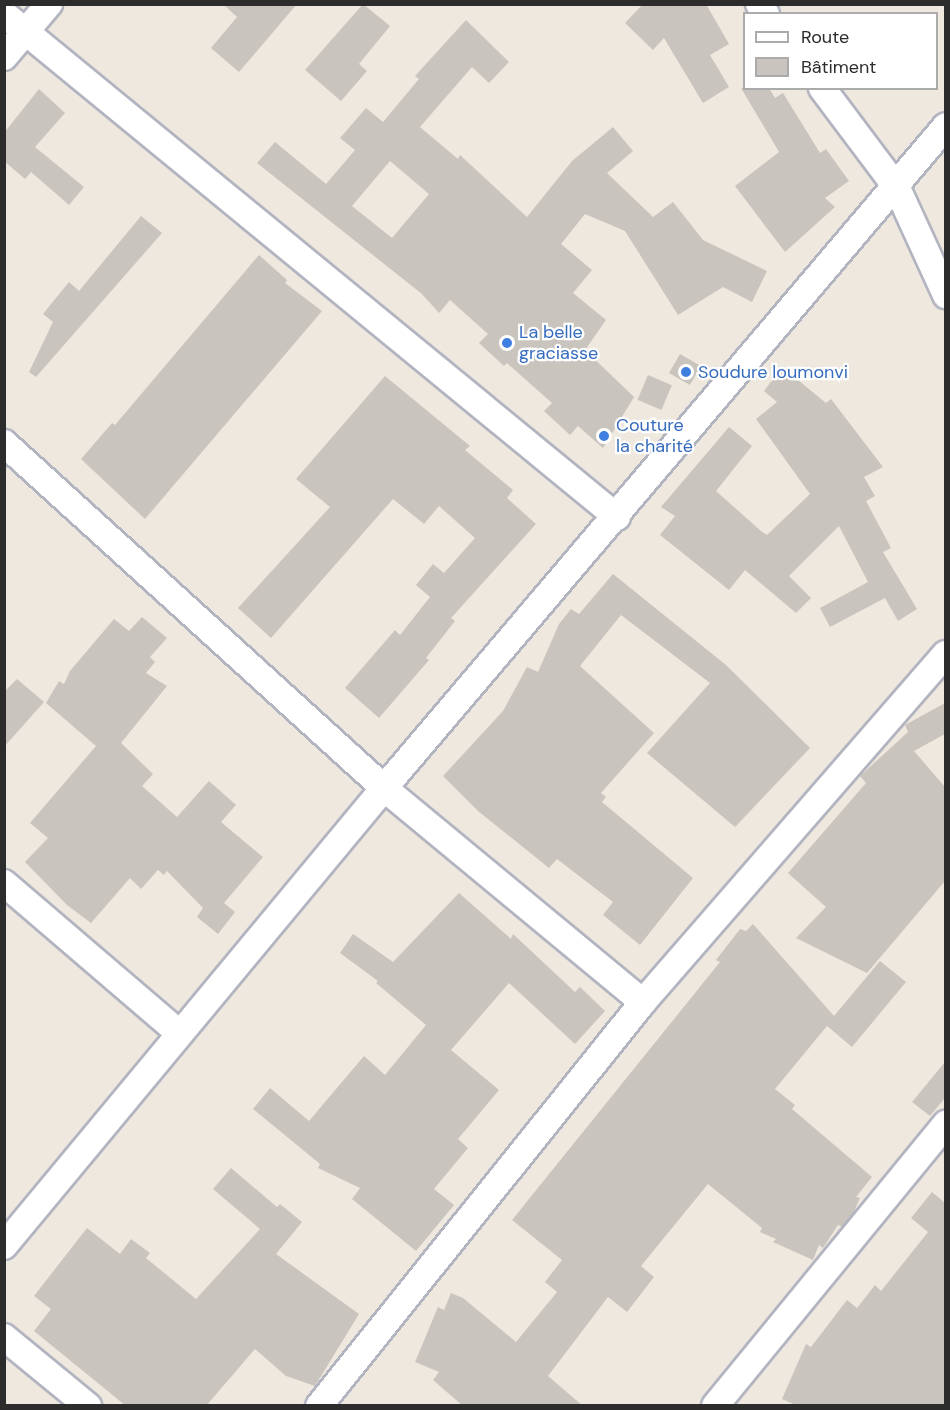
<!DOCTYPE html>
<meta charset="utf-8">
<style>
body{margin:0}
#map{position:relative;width:950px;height:1410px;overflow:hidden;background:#eee8de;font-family:"DM Sans",sans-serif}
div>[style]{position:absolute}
.building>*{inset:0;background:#c9c5be;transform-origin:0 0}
.roads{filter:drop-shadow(2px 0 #b2b4c0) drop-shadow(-2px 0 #b2b4c0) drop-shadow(0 2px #b2b4c0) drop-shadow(0 -2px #b2b4c0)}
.minor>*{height:26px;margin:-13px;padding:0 13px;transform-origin:13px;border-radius:13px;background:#fff}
.dots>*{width:16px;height:16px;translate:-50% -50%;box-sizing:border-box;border:3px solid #fff;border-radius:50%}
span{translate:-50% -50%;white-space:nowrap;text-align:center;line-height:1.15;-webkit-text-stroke:4.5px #fff;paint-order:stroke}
.shop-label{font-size:18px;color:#366cbe}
.left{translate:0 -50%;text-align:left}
.frame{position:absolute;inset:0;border:6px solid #2c2c2c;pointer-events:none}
.legend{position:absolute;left:743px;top:12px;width:195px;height:78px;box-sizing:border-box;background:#fff;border:2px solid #ababab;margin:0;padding:8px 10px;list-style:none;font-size:18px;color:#2c2c2c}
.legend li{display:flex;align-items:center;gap:12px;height:30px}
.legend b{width:30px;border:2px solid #ababab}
</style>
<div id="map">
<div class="building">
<i style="clip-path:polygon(223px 4px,297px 4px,239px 72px,211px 48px,237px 17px)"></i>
<i style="clip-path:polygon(363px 4px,390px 26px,359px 64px,367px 71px,341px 101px,305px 70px)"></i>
<i style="clip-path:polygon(643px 4px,706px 4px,729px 44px,710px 55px,729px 87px,703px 103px,664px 38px,653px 50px,625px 23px)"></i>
<i style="clip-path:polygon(evenodd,466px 20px,509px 62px,489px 83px,472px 67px,420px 127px,458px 159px,460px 155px,527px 217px,572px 161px,613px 127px,633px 151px,607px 173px,653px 217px,673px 202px,703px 240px,767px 271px,752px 302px,723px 287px,678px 315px,625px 231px,585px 214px,561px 244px,592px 270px,573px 293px,606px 320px,585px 350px,634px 397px,603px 448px,578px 426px,570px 435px,544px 411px,552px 403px,507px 363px,504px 366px,479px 343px,488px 334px,450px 300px,439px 313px,422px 294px,257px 163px,275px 142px,326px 184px,355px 150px,340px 138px,366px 108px,383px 122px,419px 79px,415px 76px,466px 20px,390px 161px,429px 194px,392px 238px,352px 206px,390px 161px)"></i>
<i style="clip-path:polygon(741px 88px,769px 88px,775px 98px,783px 93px,820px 153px,826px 149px,849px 181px,825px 198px,835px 207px,785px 252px,735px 186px,779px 152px)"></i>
<i style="clip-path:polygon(39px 89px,65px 113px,35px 147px,84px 187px,69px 205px,31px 172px,25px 179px,4px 161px,4px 133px)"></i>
<i style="clip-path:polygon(141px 216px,162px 233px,36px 377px,29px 372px,53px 322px,43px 314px,69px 282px,79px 291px)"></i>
<i style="clip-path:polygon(259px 255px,287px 280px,285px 283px,322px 311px,145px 519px,81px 459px,112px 423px,115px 425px)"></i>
<i style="left:680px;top:354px;width:24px;height:22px;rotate:30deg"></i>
<i style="clip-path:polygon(782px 367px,826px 403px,831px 399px,883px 467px,864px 477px,875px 496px,866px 501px,891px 548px,883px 552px,917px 609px,898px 621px,885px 598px,830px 627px,820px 608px,868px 582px,839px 526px,789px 576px,811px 598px,796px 613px,745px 570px,729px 590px,660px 535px,675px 516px,661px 507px,729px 427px,752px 446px,716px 491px,761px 531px,767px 535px,810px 494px,756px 419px,777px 402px,764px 391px)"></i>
<i style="left:648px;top:375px;width:26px;height:27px;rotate:23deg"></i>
<i style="clip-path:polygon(385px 376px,470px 446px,465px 450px,513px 490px,507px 498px,536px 524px,451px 618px,455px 621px,426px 658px,429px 660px,379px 718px,345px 688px,395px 630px,400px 635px,430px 597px,416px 585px,433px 564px,444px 573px,475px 538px,439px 506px,424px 524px,393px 499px,271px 638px,238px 608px,330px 507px,296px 479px)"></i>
<i style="clip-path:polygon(613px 574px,726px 665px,810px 748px,735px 827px,647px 753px,710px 683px,621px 615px,580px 666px,654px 733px,601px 793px,606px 797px,602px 802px,693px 878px,640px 945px,603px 915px,613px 902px,557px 859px,549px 868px,478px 811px,443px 776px,503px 711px,527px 667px,538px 672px,559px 624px,571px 609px,579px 614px)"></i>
<i style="clip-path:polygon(142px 617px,167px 638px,150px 657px,155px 662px,146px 673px,167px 686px,121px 743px,153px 774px,142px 786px,177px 817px,209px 781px,236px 805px,221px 822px,263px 857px,224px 903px,235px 912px,218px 934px,197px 917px,203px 908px,167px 871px,164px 875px,158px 870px,141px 889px,130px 878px,91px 923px,67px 905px,25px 862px,48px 838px,30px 823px,96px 746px,46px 703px,59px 681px,64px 684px,70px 671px,114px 619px,129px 631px)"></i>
<i style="clip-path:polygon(17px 679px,44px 702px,4px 747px,4px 692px)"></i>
<i style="clip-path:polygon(945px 703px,945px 734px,914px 751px,945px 787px,945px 881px,867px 973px,796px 938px,826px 907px,788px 873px,866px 783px,860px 776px,908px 732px,905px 725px)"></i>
<i style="clip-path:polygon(459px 893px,511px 939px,513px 934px,575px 992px,580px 987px,605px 1011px,575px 1044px,509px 983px,451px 1050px,499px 1090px,458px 1139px,468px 1148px,434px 1189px,454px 1205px,416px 1251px,352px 1199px,360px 1188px,318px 1168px,320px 1164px,253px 1109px,270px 1088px,309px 1121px,364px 1056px,385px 1075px,426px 1025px,376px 983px,378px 981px,340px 953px,353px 934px,393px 962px)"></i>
<i style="clip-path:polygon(753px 924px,834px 1016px,880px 961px,906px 982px,852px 1047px,827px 1026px,775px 1089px,795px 1105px,792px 1109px,872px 1177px,856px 1197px,860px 1198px,853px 1214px,843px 1227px,838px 1225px,823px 1248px,819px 1245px,813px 1260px,773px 1242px,776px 1239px,760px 1232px,762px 1228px,708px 1184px,641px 1266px,654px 1277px,627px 1312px,608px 1297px,548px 1376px,583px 1406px,463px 1406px,433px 1380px,439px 1372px,415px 1362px,438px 1307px,444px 1310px,451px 1293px,463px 1298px,516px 1342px,557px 1292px,545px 1282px,562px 1260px,512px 1220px,720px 962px,716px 960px,740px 929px,746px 931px)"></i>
<i style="clip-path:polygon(945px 1062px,945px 1098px,930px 1116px,912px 1102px)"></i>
<i style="clip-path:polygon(231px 1168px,277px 1207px,280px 1204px,302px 1222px,276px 1254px,359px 1314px,315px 1386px,286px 1376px,255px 1349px,206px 1406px,126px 1406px,34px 1331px,51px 1309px,34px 1296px,87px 1228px,120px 1254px,131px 1239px,150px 1253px,146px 1258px,196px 1299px,260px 1229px,213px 1189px)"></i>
<i style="clip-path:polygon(932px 1192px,945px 1203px,945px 1406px,798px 1406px,782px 1399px,806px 1344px,811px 1347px,847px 1300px,857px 1308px,875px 1285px,881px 1291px,928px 1232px,911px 1218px)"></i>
</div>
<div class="roads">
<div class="minor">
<i style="left:759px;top:4px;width:12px;rotate:55deg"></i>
<i style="left:4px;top:14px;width:793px;rotate:39.37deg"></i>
<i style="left:4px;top:57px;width:70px;rotate:-49.7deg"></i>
<i style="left:822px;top:88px;width:125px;rotate:53.1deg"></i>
<i style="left:897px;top:188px;width:118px;rotate:65.4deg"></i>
<i style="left:4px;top:443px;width:513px;rotate:42.24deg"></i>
<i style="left:384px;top:788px;width:336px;rotate:39.6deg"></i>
<i style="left:4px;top:883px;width:230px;rotate:40.6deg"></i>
<i style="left:4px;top:1246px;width:595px;rotate:-50.32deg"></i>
<i style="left:384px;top:788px;width:868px;rotate:-49.67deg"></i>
<i style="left:4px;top:1337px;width:109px;rotate:39.4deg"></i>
<i style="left:319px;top:1406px;width:518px;rotate:-51.27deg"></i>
<i style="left:643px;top:1002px;width:461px;rotate:-49deg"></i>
<i style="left:715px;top:1406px;width:365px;rotate:-50.7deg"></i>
</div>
</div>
<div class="dots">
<i style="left:507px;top:343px;background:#3f7fe0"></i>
<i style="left:686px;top:372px;background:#3f7fe0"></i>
<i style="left:604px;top:436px;background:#3f7fe0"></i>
</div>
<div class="shop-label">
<span class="left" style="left:519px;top:343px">La belle<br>graciasse</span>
<span class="left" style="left:698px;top:372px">Soudure loumonvi</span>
<span class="left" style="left:616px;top:436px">Couture<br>la charité</span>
</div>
<div class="frame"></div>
<ul class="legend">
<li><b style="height:8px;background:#fff"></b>Route</li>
<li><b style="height:16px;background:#c9c5be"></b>Bâtiment</li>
</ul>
</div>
